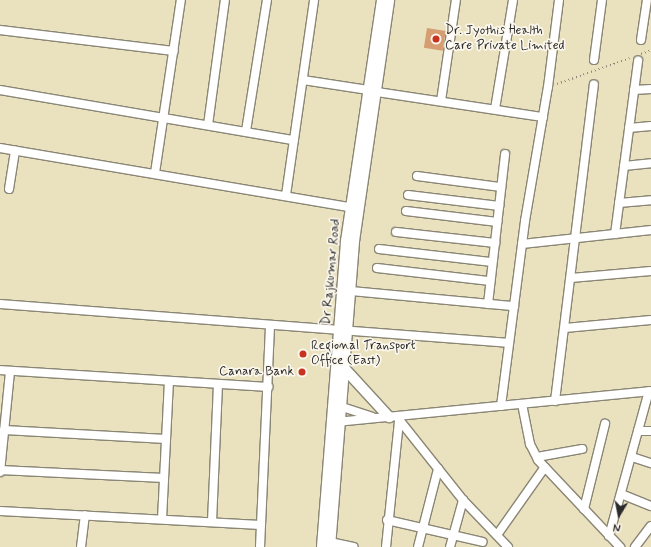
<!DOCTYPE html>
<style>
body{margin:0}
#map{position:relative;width:651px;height:547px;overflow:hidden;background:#eae1bf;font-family:Mynerve,sans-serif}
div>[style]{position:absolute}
.building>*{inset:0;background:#d59d71;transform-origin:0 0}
.path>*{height:1.5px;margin-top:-0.75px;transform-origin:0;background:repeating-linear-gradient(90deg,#8a8675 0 1px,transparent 0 4px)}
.roads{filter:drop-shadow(1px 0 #8a8675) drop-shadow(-1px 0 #8a8675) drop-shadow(0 1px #8a8675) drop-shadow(0 -1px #8a8675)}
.minor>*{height:8px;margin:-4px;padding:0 4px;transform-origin:4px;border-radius:4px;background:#fff}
.major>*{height:10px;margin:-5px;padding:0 5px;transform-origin:5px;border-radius:5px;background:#fff}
.dots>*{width:11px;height:11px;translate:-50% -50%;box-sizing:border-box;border:2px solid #fbf7ec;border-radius:50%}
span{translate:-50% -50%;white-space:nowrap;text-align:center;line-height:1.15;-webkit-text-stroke:3.5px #fbf7ec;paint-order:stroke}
.poi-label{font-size:13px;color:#2b2b2b}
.left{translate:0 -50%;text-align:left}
.right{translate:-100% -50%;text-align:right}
.street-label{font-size:13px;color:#2b2b2b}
.north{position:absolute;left:599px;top:495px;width:40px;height:40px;-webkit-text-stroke:3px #fbf7ec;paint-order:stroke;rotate:190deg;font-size:11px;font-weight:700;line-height:16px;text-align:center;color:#2b2b2b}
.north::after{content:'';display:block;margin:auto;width:14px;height:18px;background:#2b2b2b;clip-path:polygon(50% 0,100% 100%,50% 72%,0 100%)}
</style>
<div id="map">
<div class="building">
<i style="left:427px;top:28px;width:19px;height:20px;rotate:9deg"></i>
</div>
<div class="path">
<i style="left:641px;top:54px;width:11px;rotate:-22deg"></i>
<i style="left:557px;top:84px;width:77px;rotate:-19.6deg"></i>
</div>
<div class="roads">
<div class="minor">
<i style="left:0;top:30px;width:175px;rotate:6.9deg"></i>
<i style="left:641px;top:40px;width:40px;rotate:-81.5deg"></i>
<i style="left:594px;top:60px;width:61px;rotate:-82.4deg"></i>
<i style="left:303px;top:80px;width:66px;rotate:8.7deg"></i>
<i style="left:0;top:90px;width:298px;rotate:9.7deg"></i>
<i style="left:634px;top:90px;width:17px;rotate:-3deg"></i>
<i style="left:377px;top:92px;width:168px;rotate:8.6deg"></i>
<i style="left:441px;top:101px;width:102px;rotate:-81.6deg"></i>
<i style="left:495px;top:109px;width:110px;rotate:-80.6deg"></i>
<i style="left:208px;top:125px;width:126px;rotate:-82.3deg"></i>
<i style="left:629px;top:128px;width:22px;rotate:-5deg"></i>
<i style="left:246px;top:131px;width:133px;rotate:-80.9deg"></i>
<i style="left:0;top:148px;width:361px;rotate:9.6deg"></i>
<i style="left:624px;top:166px;width:27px;rotate:-6deg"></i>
<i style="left:155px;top:173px;width:175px;rotate:-81.5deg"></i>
<i style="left:417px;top:176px;width:85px;rotate:7.5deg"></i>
<i style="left:9px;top:189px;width:39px;rotate:-81deg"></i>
<i style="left:286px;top:195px;width:197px;rotate:-81.8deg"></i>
<i style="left:408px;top:195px;width:92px;rotate:6.9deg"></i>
<i style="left:619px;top:203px;width:32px;rotate:-5deg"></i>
<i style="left:406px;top:211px;width:92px;rotate:6.9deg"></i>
<i style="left:396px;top:232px;width:100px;rotate:6.3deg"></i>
<i style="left:615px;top:234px;width:175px;rotate:-82.4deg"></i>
<i style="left:522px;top:244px;width:130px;rotate:-6.2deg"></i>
<i style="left:379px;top:249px;width:114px;rotate:6.6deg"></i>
<i style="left:377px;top:268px;width:114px;rotate:6.6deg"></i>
<i style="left:571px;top:278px;width:80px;rotate:-5deg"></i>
<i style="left:351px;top:291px;width:164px;rotate:5.3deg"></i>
<i style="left:0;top:304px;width:510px;rotate:4.38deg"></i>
<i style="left:488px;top:304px;width:151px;rotate:-83.5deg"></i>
<i style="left:565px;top:328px;width:86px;rotate:-5.3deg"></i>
<i style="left:0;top:370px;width:269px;rotate:3.6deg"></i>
<i style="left:555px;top:401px;width:319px;rotate:-83deg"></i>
<i style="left:522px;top:404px;width:41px;rotate:78.7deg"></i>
<i style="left:530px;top:444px;width:18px;rotate:63deg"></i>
<i style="left:538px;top:460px;width:120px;rotate:46.7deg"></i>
<i style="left:336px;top:405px;width:38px;rotate:18deg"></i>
<i style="left:501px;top:406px;width:187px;rotate:-82.6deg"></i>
<i style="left:525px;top:221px;width:136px;rotate:-80.3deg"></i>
<i style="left:548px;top:87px;width:88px;rotate:-82.8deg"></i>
<i style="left:397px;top:417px;width:106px;rotate:51.5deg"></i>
<i style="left:463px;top:500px;width:65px;rotate:46.2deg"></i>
<i style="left:336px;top:422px;width:317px;rotate:-5.6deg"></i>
<i style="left:4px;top:430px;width:162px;rotate:3.2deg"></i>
<i style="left:638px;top:431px;width:13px"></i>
<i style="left:537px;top:457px;width:46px;rotate:-10.1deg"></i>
<i style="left:632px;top:457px;width:20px;rotate:18deg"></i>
<i style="left:0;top:470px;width:164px;rotate:2.8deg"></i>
<i style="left:0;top:472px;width:101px;rotate:-84.3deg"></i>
<i style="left:621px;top:494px;width:32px;rotate:22deg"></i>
<i style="left:584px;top:509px;width:88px;rotate:-76.1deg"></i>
<i style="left:0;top:511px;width:261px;rotate:3.1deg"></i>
<i style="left:162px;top:519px;width:138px;rotate:-87.1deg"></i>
<i style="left:387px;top:520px;width:98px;rotate:12.9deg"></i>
<i style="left:212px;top:522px;width:138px;rotate:-87.5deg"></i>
<i style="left:497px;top:535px;width:83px;rotate:-54.8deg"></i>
<i style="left:609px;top:536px;width:150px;rotate:-74.6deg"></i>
<i style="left:330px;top:542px;width:24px;rotate:12deg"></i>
<i style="left:81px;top:547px;width:32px;rotate:-83deg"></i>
<i style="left:260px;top:547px;width:221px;rotate:-87.4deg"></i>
<i style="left:386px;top:547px;width:126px;rotate:-84.1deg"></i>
<i style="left:418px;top:547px;width:81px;rotate:-75.6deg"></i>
<i style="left:450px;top:547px;width:49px;rotate:-74.5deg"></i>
<i style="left:635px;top:547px;width:26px;rotate:-53deg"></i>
</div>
<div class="major">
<i style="left:340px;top:367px;width:4px;rotate:14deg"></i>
<i style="left:344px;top:368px;width:67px;rotate:47.4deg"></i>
<i style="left:322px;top:547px;width:307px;rotate:-85.5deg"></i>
<i style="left:346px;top:241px;width:244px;rotate:-81.5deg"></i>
<i style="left:330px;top:547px;width:307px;rotate:-85.5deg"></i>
<i style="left:354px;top:241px;width:244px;rotate:-81.7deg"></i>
</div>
</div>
<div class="dots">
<i style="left:436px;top:39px;background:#c8321e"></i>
<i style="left:303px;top:354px;background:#c8321e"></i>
<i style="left:302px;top:372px;background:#c8321e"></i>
</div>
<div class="poi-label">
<span class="left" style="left:445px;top:39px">Dr. Jyothis Health<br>Care Private Limited</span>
<span class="left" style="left:311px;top:354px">Regional Transport<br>Office (East)</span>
<span class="right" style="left:294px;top:372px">Canara Bank</span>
</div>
<div class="street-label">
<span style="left:332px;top:272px;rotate:-85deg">Dr Rajkumar Road</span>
</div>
<div class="north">N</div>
</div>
